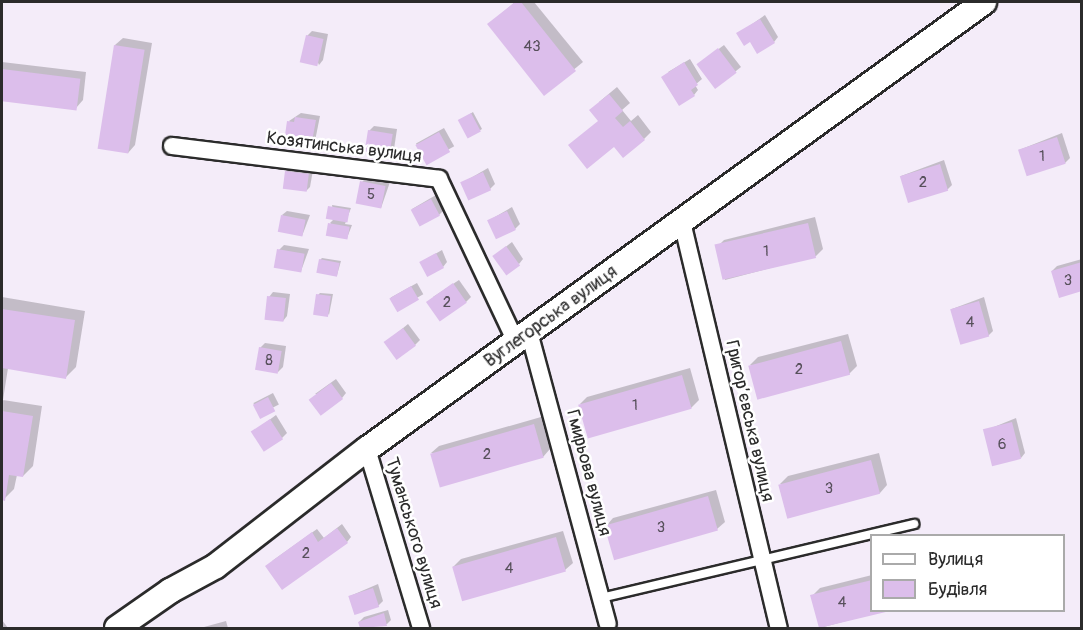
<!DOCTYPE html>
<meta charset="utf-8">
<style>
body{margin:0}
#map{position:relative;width:1083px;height:630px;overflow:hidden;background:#f4ecf9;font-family:Pangolin,sans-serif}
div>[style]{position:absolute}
.shadow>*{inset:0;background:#0003;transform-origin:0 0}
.building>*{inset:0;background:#dcbeeb;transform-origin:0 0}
.roads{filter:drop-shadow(2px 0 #2b2b2b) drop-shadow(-2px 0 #2b2b2b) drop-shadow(0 2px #2b2b2b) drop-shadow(0 -2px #2b2b2b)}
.lane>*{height:8px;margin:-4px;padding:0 4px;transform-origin:4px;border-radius:4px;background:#fff}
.street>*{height:16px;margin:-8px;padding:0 8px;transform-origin:8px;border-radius:8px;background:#fff}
.secondary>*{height:24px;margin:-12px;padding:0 12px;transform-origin:12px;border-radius:12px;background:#fff}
span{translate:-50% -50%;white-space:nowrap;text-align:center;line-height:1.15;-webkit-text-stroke:5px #fff;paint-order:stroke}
.number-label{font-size:15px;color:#57505b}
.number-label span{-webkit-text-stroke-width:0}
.street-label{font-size:18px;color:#2b2b2b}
.frame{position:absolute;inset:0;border:3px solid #2b2b2b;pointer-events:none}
.legend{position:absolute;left:870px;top:534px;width:195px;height:78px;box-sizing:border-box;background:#fff;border:2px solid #aaa;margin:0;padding:8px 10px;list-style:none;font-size:18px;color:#2b2b2b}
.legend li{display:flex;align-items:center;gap:12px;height:30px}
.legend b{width:30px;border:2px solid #aaa}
</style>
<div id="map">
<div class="shadow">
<i style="clip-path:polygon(515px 2px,534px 2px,583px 62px,544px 94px,489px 24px)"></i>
<i style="clip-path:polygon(765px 15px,778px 37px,774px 42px,751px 40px,738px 34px)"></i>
<i style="clip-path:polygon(312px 31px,328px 34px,323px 60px,319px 65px,307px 36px)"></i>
<i style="clip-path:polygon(123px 38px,152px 43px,135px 145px,128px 153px,115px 45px)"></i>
<i style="clip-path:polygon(724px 45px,741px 67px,716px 87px,704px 60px)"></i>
<i style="clip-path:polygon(690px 59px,702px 79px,695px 85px,698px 90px,694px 95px,668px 72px)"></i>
<i style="clip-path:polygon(2px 62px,86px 72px,83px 100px,76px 108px,2px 99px)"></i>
<i style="clip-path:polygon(617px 87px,630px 103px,622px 110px,631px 121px,638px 115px,651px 132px,644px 139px,599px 120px,599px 102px)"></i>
<i style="clip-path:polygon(473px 112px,482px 129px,469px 137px,462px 119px)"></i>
<i style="clip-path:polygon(301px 113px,320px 116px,315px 141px,311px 146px,289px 121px)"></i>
<i style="clip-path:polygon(374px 126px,397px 129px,394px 149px,389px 154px,369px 131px)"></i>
<i style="left:444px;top:128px;width:21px;height:32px;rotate:61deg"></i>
<i style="clip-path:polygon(1062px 133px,1070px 158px,1065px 163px,1019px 150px)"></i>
<i style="clip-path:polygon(944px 160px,952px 185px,947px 190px,901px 176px)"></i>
<i style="clip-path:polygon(291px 167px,313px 170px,310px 187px,306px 191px,286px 172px)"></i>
<i style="clip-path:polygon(488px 168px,495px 184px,490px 189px,462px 183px)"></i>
<i style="clip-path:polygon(367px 177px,390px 182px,381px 208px,362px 182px)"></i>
<i style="clip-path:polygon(436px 195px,444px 210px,439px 215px,412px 209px)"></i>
<i style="clip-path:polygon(332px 205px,351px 208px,345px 224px,352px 225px,347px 238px,330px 223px,334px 219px)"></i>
<i style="clip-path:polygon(512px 207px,520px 224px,515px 229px,488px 221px)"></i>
<i style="clip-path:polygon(287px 211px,310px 215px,302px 236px,282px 215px)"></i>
<i style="clip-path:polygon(815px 217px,823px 249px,816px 256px,725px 280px,716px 248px,724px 240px)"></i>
<i style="clip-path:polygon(512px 242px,523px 259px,519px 264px,494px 256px)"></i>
<i style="clip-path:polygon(284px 245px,309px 249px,301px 271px,279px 250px)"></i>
<i style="clip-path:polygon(442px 250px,447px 262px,443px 267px,421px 262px)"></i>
<i style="clip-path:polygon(322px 258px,341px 261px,337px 275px,320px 260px)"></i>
<i style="clip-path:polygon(1082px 259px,1082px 290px,1052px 271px,1057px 266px)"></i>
<i style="clip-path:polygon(459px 280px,471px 297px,466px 302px,433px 297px)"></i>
<i style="left:417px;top:283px;width:13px;height:30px;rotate:61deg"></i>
<i style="clip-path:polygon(273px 292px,290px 294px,287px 316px,283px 321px,269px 297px)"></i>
<i style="clip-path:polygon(320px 293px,333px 294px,329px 315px,318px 295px)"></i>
<i style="clip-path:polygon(2px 297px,85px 311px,76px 367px,66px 377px,8px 368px,3px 400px,42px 406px,33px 466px,23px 476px,17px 475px,14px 489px,4px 499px)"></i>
<i style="clip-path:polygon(984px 297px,993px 331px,988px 336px,952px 309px)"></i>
<i style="clip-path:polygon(408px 324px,420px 340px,415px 345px,386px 342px)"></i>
<i style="clip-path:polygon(848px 334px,857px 366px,849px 374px,750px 365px,758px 357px)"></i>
<i style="clip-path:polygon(265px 343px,286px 346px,283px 367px,278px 372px,260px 348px)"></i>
<i style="clip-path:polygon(690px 368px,699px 400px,691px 408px,580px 404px,587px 397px)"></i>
<i style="clip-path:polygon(336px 379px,346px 393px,342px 398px,315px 394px)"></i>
<i style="left:273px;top:393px;width:13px;height:22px;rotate:63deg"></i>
<i style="clip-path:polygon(276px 415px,287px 433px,282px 438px,253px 432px)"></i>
<i style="clip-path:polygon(541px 417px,550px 449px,543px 457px,431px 453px,439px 446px)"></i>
<i style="clip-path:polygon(1016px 418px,1025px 453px,1021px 458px,984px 431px)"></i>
<i style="clip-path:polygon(879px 453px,887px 485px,880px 493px,780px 484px,788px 476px)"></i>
<i style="clip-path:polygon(716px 490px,725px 522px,717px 529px,606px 526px,613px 518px)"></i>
<i style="clip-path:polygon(342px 524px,351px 537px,347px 542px,272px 561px,317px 529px,324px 538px)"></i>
<i style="clip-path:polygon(563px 531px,573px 563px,565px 570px,453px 567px,461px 559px)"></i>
<i style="clip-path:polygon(872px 575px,872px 610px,887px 610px,820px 628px,812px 596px,820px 588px)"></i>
<i style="clip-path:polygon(378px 584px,383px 601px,378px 606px,350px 596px)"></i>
<i style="clip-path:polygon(388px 610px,391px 620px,387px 624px,361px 628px,359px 622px,364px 617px)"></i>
<i style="clip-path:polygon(2px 620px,8px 628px,2px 628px)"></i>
<i style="clip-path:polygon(226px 621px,228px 628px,203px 628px,204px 627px)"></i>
</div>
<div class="building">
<i style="clip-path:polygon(515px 2px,521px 2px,576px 71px,544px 96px,487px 24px)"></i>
<i style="clip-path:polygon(760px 19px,775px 43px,757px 54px,750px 42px,744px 46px,736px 33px)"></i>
<i style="left:306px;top:35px;width:18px;height:28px;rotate:13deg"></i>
<i style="left:114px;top:45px;width:31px;height:105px;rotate:9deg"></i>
<i style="left:718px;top:48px;width:31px;height:27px;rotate:53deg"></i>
<i style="clip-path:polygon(684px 62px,698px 85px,691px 90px,695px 96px,679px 106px,661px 77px)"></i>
<i style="left:2px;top:69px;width:79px;height:32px;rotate:7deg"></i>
<i style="clip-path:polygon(609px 94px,623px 111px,615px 118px,623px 127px,630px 121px,645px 140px,623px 158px,614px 147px,587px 169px,568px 145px,598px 121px,589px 110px)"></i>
<i style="left:471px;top:113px;width:21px;height:15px;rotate:62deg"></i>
<i style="clip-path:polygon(295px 117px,316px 120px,311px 147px,284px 142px,287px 121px,294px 122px)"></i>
<i style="left:368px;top:130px;width:25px;height:22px;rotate:9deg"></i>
<i style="left:439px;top:132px;width:23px;height:27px;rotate:61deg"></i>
<i style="left:1057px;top:137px;width:28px;height:41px;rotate:72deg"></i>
<i style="left:940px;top:164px;width:28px;height:42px;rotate:73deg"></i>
<i style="left:285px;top:171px;width:24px;height:18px;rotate:7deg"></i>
<i style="left:483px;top:172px;width:20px;height:25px;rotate:66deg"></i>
<i style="left:360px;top:181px;width:26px;height:23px;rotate:11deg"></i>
<i style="left:431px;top:199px;width:19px;height:23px;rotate:62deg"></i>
<i style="left:328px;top:206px;width:22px;height:13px;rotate:10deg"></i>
<i style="left:507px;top:211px;width:21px;height:22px;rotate:65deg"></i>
<i style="left:281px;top:215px;width:25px;height:17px;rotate:11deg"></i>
<i style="left:328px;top:223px;width:22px;height:13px;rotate:10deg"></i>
<i style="left:808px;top:223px;width:36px;height:96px;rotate:77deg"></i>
<i style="left:506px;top:246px;width:24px;height:17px;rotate:54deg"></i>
<i style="left:277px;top:249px;width:28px;height:19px;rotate:10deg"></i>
<i style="left:436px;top:253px;width:17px;height:19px;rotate:62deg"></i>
<i style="left:319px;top:259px;width:21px;height:14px;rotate:11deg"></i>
<i style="clip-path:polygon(1082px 262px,1082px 291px,1059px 298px,1051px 271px)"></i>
<i style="left:453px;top:283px;width:24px;height:33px;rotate:55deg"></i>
<i style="left:411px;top:286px;width:16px;height:25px;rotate:60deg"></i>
<i style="left:316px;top:294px;width:15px;height:21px;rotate:8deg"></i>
<i style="left:267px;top:296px;width:19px;height:24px;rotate:6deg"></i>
<i style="left:979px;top:301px;width:37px;height:30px;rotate:74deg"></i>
<i style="clip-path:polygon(2px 309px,75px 320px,66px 379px,2px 368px)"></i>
<i style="left:403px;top:328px;width:22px;height:24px;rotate:54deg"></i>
<i style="left:841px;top:341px;width:35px;height:96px;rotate:75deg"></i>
<i style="left:259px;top:347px;width:23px;height:23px;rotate:10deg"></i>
<i style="left:682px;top:375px;width:35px;height:108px;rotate:74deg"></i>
<i style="left:331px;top:383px;width:20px;height:28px;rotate:53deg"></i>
<i style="left:268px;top:397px;width:16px;height:17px;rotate:63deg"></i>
<i style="clip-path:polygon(2px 411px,33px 416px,23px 477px,9px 475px,5px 501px,2px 500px)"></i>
<i style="left:270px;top:419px;width:24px;height:23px;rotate:57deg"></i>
<i style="left:1012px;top:422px;width:38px;height:30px;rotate:76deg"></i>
<i style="left:534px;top:424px;width:35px;height:108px;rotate:74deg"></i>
<i style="left:871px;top:460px;width:35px;height:96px;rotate:75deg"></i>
<i style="left:708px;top:496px;width:36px;height:108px;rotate:74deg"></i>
<i style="clip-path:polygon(337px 528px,348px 543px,282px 590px,265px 566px,312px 532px,318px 542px)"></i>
<i style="left:556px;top:537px;width:36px;height:108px;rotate:74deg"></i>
<i style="clip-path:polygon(872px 580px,872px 610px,890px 611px,819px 628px,810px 595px)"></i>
<i style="left:373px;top:588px;width:20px;height:26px;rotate:72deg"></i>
<i style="clip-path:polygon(384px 613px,387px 626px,360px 628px,358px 622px)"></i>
</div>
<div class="roads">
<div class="lane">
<i style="left:601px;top:598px;width:322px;rotate:-13.3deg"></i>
</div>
<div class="street">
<i style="left:172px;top:146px;width:269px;rotate:7deg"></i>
<i style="left:439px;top:179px;width:180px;rotate:64.7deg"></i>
<i style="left:682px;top:222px;width:417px;rotate:76.6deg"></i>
<i style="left:529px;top:332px;width:302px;rotate:74.9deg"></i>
<i style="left:367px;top:449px;width:187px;rotate:73.2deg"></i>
</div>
<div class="secondary">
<i style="left:117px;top:628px;width:65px;rotate:-34.9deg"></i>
<i style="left:170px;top:591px;width:52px;rotate:-28.5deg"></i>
<i style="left:216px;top:566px;width:191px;rotate:-37.8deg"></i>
<i style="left:367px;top:449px;width:762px;rotate:-35.92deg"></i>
</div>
</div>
<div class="number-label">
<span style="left:532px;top:47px">43</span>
<span style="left:1042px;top:157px">1</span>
<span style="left:923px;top:183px">2</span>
<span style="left:371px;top:195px">5</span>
<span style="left:766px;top:252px">1</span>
<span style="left:1068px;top:281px">3</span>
<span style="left:447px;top:303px">2</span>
<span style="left:970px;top:323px">4</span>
<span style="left:269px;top:361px">8</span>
<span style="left:799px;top:370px">2</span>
<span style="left:635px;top:406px">1</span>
<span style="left:1002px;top:445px">6</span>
<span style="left:487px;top:455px">2</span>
<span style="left:829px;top:489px">3</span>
<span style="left:661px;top:528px">3</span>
<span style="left:306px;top:554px">2</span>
<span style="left:509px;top:569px">4</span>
<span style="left:842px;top:603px">4</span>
</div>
<div class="street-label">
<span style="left:344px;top:148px;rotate:7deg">Козятинська вулиця</span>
<span style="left:551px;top:317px;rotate:-36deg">Вуглегорська вулиця</span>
<span style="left:749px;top:421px;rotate:77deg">Григор’євська вулиця</span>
<span style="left:588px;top:473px;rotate:75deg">Гмирьова вулиця</span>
<span style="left:413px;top:533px;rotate:73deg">Туманського вулиця</span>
</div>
<div class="frame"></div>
<ul class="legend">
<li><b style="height:8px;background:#fff"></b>Вулиця</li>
<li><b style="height:16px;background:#dcbeeb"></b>Будівля</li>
</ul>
</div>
